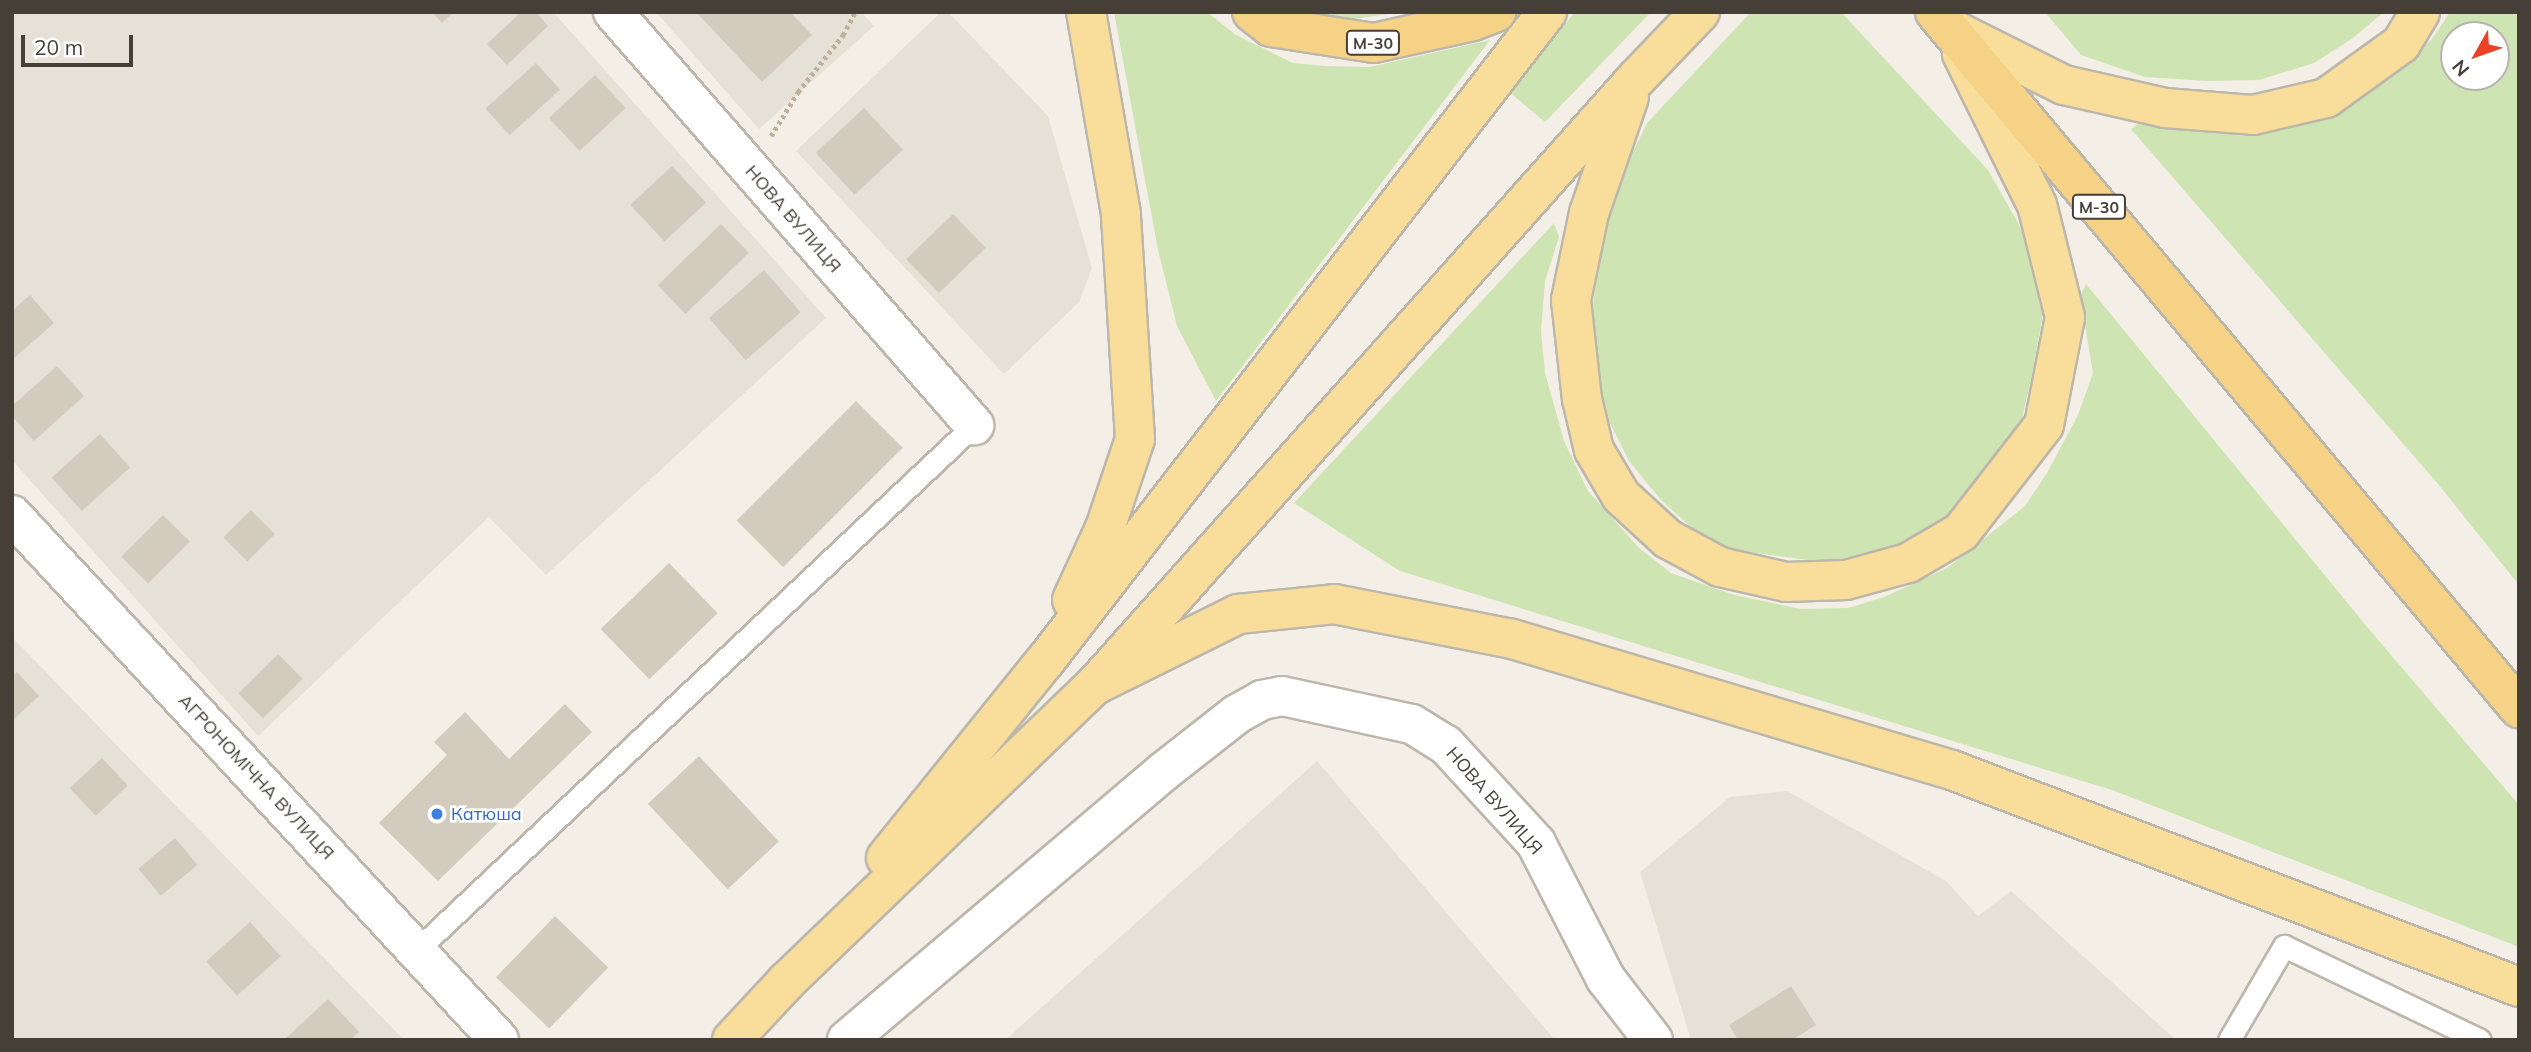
<!DOCTYPE html>
<meta charset="utf-8">
<style>
body{margin:0}
#map{position:relative;width:2531px;height:1052px;overflow:hidden;background:#f3efe7;font-family:Mulish,sans-serif}
div>[style]{position:absolute}
.residential>*{inset:0;background:#e6e1d6}
.green>*{inset:0;background:#cee4b3}
.building>*{inset:0;background:#d3cbbe;transform-origin:0 0}
.path>*{height:4.5px;margin-top:-2.25px;transform-origin:0;background:repeating-linear-gradient(90deg,#beb29d 0 3.5px,transparent 0 7px)}
.roads{filter:drop-shadow(2px 0 #bdb7ab) drop-shadow(-2px 0 #bdb7ab) drop-shadow(0 2px #bdb7ab) drop-shadow(0 -2px #bdb7ab)}
.service>*{height:21px;margin:-10.5px;padding:0 10.5px;transform-origin:10.5px;border-radius:10.5px;background:#fff}
.minor>*{height:38px;margin:-19px;padding:0 19px;transform-origin:19px;border-radius:19px;background:#fff}
.primary>*{height:38px;margin:-19px;padding:0 19px;transform-origin:19px;border-radius:19px;background:#f8dd9b}
.trunk>*{height:38px;margin:-19px;padding:0 19px;transform-origin:19px;border-radius:19px;background:#f6d286}
.dots>*{width:19px;height:19px;translate:-50% -50%;box-sizing:border-box;border:4px solid #fff;border-radius:50%}
span{translate:-50% -50%;white-space:nowrap;text-align:center;line-height:1.15;-webkit-text-stroke:5px #fff;paint-order:stroke}
.shield-label span{padding:2px 5px;background:#fff;border:2px solid;border-radius:5px;-webkit-text-stroke-width:0}
.shield-label{font-size:16px;color:#453f37;font-weight:700}
.street-label{font-size:18px;color:#453f37}
.shop-label{font-size:18px;color:#366cbe}
.left{translate:0 -50%;text-align:left}
.frame{position:absolute;inset:0;border:14px solid #453f37;pointer-events:none}
.north{position:absolute;left:2440px;top:21px;width:70px;height:70px;box-sizing:border-box;background:#fff;border:2px solid #b5b2af;border-radius:50%;rotate:230deg;font-size:19px;font-weight:700;line-height:28px;text-align:center;color:#453f37}
.north::after{content:'';display:block;margin:auto;width:24px;height:32px;background:#ec4125;clip-path:polygon(50% 0,100% 100%,50% 72%,0 100%)}
.scale{position:absolute;left:21px;top:35px;width:112px;height:32px;box-sizing:border-box;border:4px solid #453f37;border-top:0;padding-left:9px;font-size:21px;line-height:24px;white-space:nowrap;color:#453f37;-webkit-text-stroke:5px #fff;paint-order:stroke}
</style>
<div id="map">
<div class="residential">
<i style="clip-path:polygon(12px 12px,553px 12px,826px 318px,546px 575px,489px 517px,258px 736px,12px 460px)"></i>
<i style="clip-path:polygon(656px 12px,861px 12px,874px 26px,759px 129px)"></i>
<i style="clip-path:polygon(941px 12px,948px 12px,1048px 116px,1092px 268px,1079px 302px,1004px 374px,796px 151px)"></i>
<i style="clip-path:polygon(12px 637px,100px 728px,404px 1040px,12px 1040px)"></i>
<i style="clip-path:polygon(1317px 761px,1555px 1040px,1005px 1040px)"></i>
<i style="clip-path:polygon(1787px 791px,1946px 881px,1978px 916px,2011px 891px,2176px 1040px,1691px 1040px,1640px 872px,1730px 797px)"></i>
</div>
<div class="green">
<i style="clip-path:polygon(1114px 12px,1207px 12px,1236px 35px,1293px 63px,1325px 66px,1370px 67px,1490px 40px,1216px 401px,1177px 326px,1158px 250px)"></i>
<i style="clip-path:polygon(1315px 12px,1402px 12px,1353px 19px)"></i>
<i style="clip-path:polygon(1575px 12px,1651px 12px,1545px 122px,1508px 91px)"></i>
<i style="clip-path:polygon(1751px 12px,1841px 12px,1988px 170px,2017px 221px,2040px 271px,2043px 314px,2032px 375px,2022px 418px,1997px 458px,1951px 516px,1920px 537px,1878px 554px,1838px 564px,1733px 550px,1692px 528px,1661px 500px,1629px 461px,1607px 417px,1594px 370px,1593px 306px,1598px 259px,1614px 191px,1647px 123px)"></i>
<i style="clip-path:polygon(2045px 12px,2384px 12px,2353px 38px,2314px 63px,2259px 80px,2207px 81px,2145px 77px,2081px 55px)"></i>
<i style="clip-path:polygon(evenodd,2450px 12px,2519px 12px,2519px 585px,2438px 484px,2131px 129px,2145px 119px,2247px 136px,2334px 114px,2391px 76px,2432px 39px,2450px 12px,2454px 35px,2496px 35px,2496px 77px,2454px 77px,2454px 35px)"></i>
<i style="clip-path:polygon(1554px 223px,1559px 237px,1545px 281px,1541px 331px,1545px 373px,1564px 441px,1588px 491px,1639px 548px,1671px 573px,1734px 595px,1801px 609px,1848px 608px,1884px 597px,1947px 568px,2025px 506px,2047px 473px,2078px 415px,2093px 373px,2080px 296px,2086px 284px,2368px 628px,2519px 805px,2519px 947px,2112px 790px,1400px 571px,1294px 503px)"></i>
</div>
<div class="building">
<i style="clip-path:polygon(432px 12px,454px 12px,442px 23px)"></i>
<i style="clip-path:polygon(521px 12px,536px 12px,548px 26px,507px 65px,487px 44px)"></i>
<i style="clip-path:polygon(696px 12px,790px 12px,812px 35px,762px 82px)"></i>
<i style="left:536px;top:63px;width:36px;height:68px;rotate:48deg"></i>
<i style="left:595px;top:75px;width:45px;height:63px;rotate:47deg"></i>
<i style="left:864px;top:108px;width:57px;height:66px;rotate:47deg"></i>
<i style="left:672px;top:166px;width:50px;height:57px;rotate:47deg"></i>
<i style="left:953px;top:214px;width:47px;height:65px;rotate:46deg"></i>
<i style="left:721px;top:224px;width:40px;height:88px;rotate:46deg"></i>
<i style="left:764px;top:270px;width:56px;height:73px;rotate:49deg"></i>
<i style="clip-path:polygon(30px 295px,54px 323px,12px 360px,12px 311px)"></i>
<i style="clip-path:polygon(57px 366px,84px 396px,34px 441px,12px 416px,12px 406px)"></i>
<i style="left:856px;top:401px;width:66px;height:169px;rotate:45deg"></i>
<i style="left:100px;top:434px;width:45px;height:65px;rotate:48deg"></i>
<i style="left:251px;top:510px;width:34px;height:39px;rotate:45deg"></i>
<i style="left:163px;top:515px;width:38px;height:59px;rotate:45deg"></i>
<i style="left:669px;top:563px;width:70px;height:95px;rotate:46deg"></i>
<i style="left:278px;top:654px;width:35px;height:56px;rotate:45deg"></i>
<i style="clip-path:polygon(17px 672px,39px 696px,12px 721px,12px 676px)"></i>
<i style="clip-path:polygon(565px 704px,592px 732px,438px 881px,379px 823px,447px 755px,434px 742px,465px 712px,509px 759px)"></i>
<i style="left:699px;top:756px;width:117px;height:70px;rotate:47deg"></i>
<i style="left:102px;top:758px;width:38px;height:44px;rotate:47deg"></i>
<i style="left:175px;top:838px;width:35px;height:48px;rotate:50deg"></i>
<i style="left:555px;top:916px;width:74px;height:85px;rotate:44deg"></i>
<i style="left:250px;top:922px;width:46px;height:59px;rotate:48deg"></i>
<i style="clip-path:polygon(1791px 986px,1816px 1025px,1792px 1040px,1738px 1040px,1729px 1025px)"></i>
<i style="clip-path:polygon(328px 999px,359px 1032px,350px 1040px,284px 1040px)"></i>
</div>
<div class="path">
<i style="left:771px;top:136px;width:52px;rotate:-58.5deg"></i>
<i style="left:798px;top:92px;width:73px;rotate:-51.7deg"></i>
<i style="left:843px;top:35px;width:26px;rotate:-62deg"></i>
</div>
<div class="roads">
<div class="service">
<i style="left:417px;top:950px;width:765px;rotate:-43.31deg"></i>
<i style="left:2229px;top:1040px;width:109px;rotate:-59.7deg"></i>
<i style="left:2284px;top:946px;width:217px;rotate:25.6deg"></i>
</div>
<div class="minor">
<i style="left:613px;top:12px;width:549px;rotate:48.84deg"></i>
<i style="left:12px;top:515px;width:716px;rotate:47.15deg"></i>
<i style="left:847px;top:1040px;width:414px;rotate:-40.3deg"></i>
<i style="left:1163px;top:772px;width:94px;rotate:-38.1deg"></i>
<i style="left:1237px;top:714px;width:29px;rotate:-29deg"></i>
<i style="left:1262px;top:700px;width:20px;rotate:-11deg"></i>
<i style="left:1282px;top:696px;width:133px;rotate:12.2deg"></i>
<i style="left:1412px;top:724px;width:40px;rotate:32deg"></i>
<i style="left:1446px;top:745px;width:133px;rotate:47.4deg"></i>
<i style="left:1536px;top:843px;width:153px;rotate:62.8deg"></i>
<i style="left:1606px;top:979px;width:77px;rotate:52.4deg"></i>
</div>
<div class="primary">
<i style="left:1948px;top:27px;width:130px;rotate:26.6deg"></i>
<i style="left:2064px;top:85px;width:104px;rotate:12.8deg"></i>
<i style="left:2165px;top:108px;width:88px;rotate:4.5deg"></i>
<i style="left:2253px;top:115px;width:75px;rotate:-13.1deg"></i>
<i style="left:2326px;top:98px;width:92px;rotate:-35.8deg"></i>
<i style="left:2401px;top:44px;width:37px;rotate:-59deg"></i>
<i style="left:1629px;top:97px;width:123px;rotate:109deg"></i>
<i style="left:1589px;top:213px;width:89px;rotate:101.7deg"></i>
<i style="left:1571px;top:300px;width:100px;rotate:83.7deg"></i>
<i style="left:1582px;top:399px;width:52px;rotate:76.8deg"></i>
<i style="left:1594px;top:450px;width:53px;rotate:59.6deg"></i>
<i style="left:1621px;top:496px;width:64px;rotate:42.5deg"></i>
<i style="left:1668px;top:539px;width:59px;rotate:28.3deg"></i>
<i style="left:1720px;top:567px;width:68px;rotate:12.8deg"></i>
<i style="left:1786px;top:582px;width:60px;rotate:-1.9deg"></i>
<i style="left:1846px;top:580px;width:64px;rotate:-15.3deg"></i>
<i style="left:1908px;top:563px;width:61px;rotate:-30.3deg"></i>
<i style="left:1961px;top:532px;width:135px;rotate:-52.2deg"></i>
<i style="left:2044px;top:425px;width:110px;rotate:-79deg"></i>
<i style="left:2065px;top:317px;width:115px;rotate:-104deg"></i>
<i style="left:2037px;top:205px;width:169px;rotate:-116.4deg"></i>
<i style="left:1072px;top:600px;width:79px;rotate:-65.4deg"></i>
<i style="left:1105px;top:528px;width:94px;rotate:-71.4deg"></i>
<i style="left:1135px;top:439px;width:225px;rotate:-93.6deg"></i>
<i style="left:1121px;top:214px;width:205px;rotate:-99.8deg"></i>
<i style="left:1095px;top:685px;width:160px;rotate:-26.4deg"></i>
<i style="left:1238px;top:614px;width:97px;rotate:-5.9deg"></i>
<i style="left:1334px;top:604px;width:181px;rotate:11.1deg"></i>
<i style="left:1512px;top:639px;width:459px;rotate:16.6deg"></i>
<i style="left:1952px;top:770px;width:607px;rotate:20.94deg"></i>
<i style="left:886px;top:858px;width:255px;rotate:-51.1deg"></i>
<i style="left:1046px;top:660px;width:819px;rotate:-52.29deg"></i>
<i style="left:732px;top:1040px;width:79px;rotate:-47deg"></i>
<i style="left:786px;top:982px;width:429px;rotate:-43.9deg"></i>
<i style="left:1095px;top:685px;width:811px;rotate:-48.25deg"></i>
<i style="left:1635px;top:80px;width:94px;rotate:-46.3deg"></i>
</div>
<div class="trunk">
<i style="left:1252px;top:12px;width:24px;rotate:38deg"></i>
<i style="left:1271px;top:27px;width:104px;rotate:8.8deg"></i>
<i style="left:1374px;top:43px;width:101px;rotate:-12.5deg"></i>
<i style="left:1473px;top:21px;width:25px;rotate:-21deg"></i>
<i style="left:1935px;top:12px;width:909px;rotate:50deg"></i>
</div>
</div>
<div class="dots">
<i style="left:437px;top:814px;background:#3f7fe0"></i>
</div>
<div class="shield-label">
<span style="left:1373px;top:43px">М-30</span>
<span style="left:2099px;top:207px">М-30</span>
</div>
<div class="street-label">
<span style="left:793px;top:219px;rotate:49deg">НОВА ВУЛИЦЯ</span>
<span style="left:256px;top:777px;rotate:47deg">АГРОНОМІЧНА ВУЛИЦЯ</span>
<span style="left:1494px;top:801px;rotate:49deg">НОВА ВУЛИЦЯ</span>
</div>
<div class="shop-label">
<span class="left" style="left:451px;top:814px">Катюша</span>
</div>
<div class="frame"></div>
<div class="north">N</div>
<div class="scale">20 m</div>
</div>
